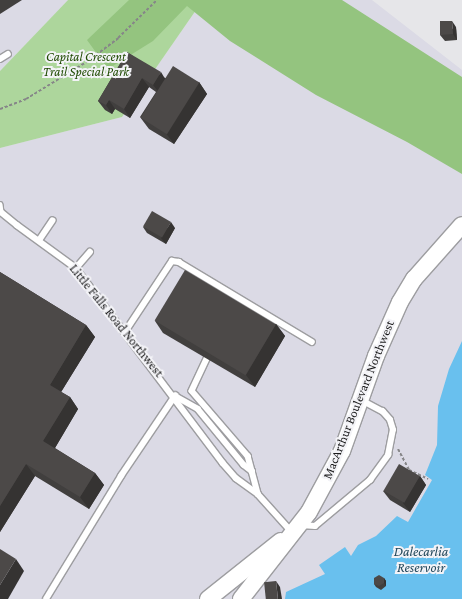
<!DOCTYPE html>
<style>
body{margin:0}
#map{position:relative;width:462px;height:599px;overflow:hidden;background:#e6e6e9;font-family:"Crimson Pro",serif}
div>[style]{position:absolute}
.built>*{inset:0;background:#dbdae5}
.green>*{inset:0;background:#add69c}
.forest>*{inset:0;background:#94c47f}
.water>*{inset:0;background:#69c0ee}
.path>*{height:2px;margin-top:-1px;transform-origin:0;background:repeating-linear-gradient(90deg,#868688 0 3px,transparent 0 5px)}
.roads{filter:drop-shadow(1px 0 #9d9da0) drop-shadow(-1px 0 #9d9da0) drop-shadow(0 1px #9d9da0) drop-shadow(0 -1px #9d9da0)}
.lane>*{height:5.5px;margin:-2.75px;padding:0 2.75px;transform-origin:2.75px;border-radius:2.75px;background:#fff}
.secondary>*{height:16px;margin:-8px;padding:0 8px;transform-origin:8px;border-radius:8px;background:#fff}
.wall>*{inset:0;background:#413f3e}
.shaded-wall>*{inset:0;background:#353332}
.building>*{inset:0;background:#4c4948;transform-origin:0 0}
span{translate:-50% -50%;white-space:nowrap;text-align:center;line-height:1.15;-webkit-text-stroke:4px #f3f3f7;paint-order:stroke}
.park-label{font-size:13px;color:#1e4a00;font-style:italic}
.street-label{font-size:13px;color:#1a1a1b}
.water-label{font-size:14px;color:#21475b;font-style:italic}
</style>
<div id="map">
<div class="built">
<i style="clip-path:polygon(0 0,68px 0,0 71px)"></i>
<i style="clip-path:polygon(203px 0,372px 0,462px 70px,462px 599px,0 599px,0 148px,122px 117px)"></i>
</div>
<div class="green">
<i style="clip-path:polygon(68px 0,203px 0,122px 117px,0 148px,0 71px)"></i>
</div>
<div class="forest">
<i style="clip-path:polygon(129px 0,342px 0,462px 77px,462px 174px,407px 142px,316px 95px,230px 41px,187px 6px,153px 41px,108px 69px,87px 40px)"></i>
</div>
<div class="water">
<i style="clip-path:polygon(462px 341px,462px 599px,285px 599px,286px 592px,325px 574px,319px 565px,345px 547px,351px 556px,358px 545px,376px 536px,397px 516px,408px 522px,432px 480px,425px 475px,437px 445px,438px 406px,449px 369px)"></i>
</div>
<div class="path">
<i style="left:0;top:109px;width:28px;rotate:-21deg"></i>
<i style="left:26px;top:99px;width:73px;rotate:-31.5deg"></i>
<i style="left:88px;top:61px;width:38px;rotate:-37deg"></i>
<i style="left:118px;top:38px;width:54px;rotate:-44.3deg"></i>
<i style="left:398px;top:449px;width:24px;rotate:62deg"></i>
<i style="left:409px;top:470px;width:21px;rotate:25deg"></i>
</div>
<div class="roads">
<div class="lane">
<i style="left:0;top:59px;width:9px;rotate:-32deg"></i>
<i style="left:0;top:205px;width:7px;rotate:82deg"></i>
<i style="left:1px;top:212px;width:21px;rotate:39deg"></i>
<i style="left:17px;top:225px;width:73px;rotate:36.1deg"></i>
<i style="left:76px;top:268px;width:244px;rotate:53deg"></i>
<i style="left:223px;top:463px;width:20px;rotate:49deg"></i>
<i style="left:236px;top:478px;width:27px;rotate:36deg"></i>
<i style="left:258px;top:494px;width:51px;rotate:48.2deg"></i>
<i style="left:40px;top:239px;width:22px;rotate:-56deg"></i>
<i style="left:76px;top:268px;width:21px;rotate:-49deg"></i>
<i style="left:125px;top:332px;width:85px;rotate:-56.5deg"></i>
<i style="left:172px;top:261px;width:7px;rotate:8deg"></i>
<i style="left:179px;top:262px;width:155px;rotate:31deg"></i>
<i style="left:207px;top:359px;width:35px;rotate:115deg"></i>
<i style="left:192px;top:391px;width:86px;rotate:49.3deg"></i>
<i style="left:248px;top:456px;width:16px;rotate:75deg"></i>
<i style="left:175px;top:396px;width:26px;rotate:29deg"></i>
<i style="left:198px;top:409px;width:72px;rotate:50.6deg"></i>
<i style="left:244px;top:465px;width:10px;rotate:37deg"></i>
<i style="left:252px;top:471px;width:24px;rotate:75deg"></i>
<i style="left:301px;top:525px;width:14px;rotate:4deg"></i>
<i style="left:315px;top:526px;width:72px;rotate:-39.9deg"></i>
<i style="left:370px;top:480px;width:31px;rotate:-54deg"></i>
<i style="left:388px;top:455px;width:25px;rotate:-79deg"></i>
<i style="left:393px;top:430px;width:10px;rotate:-107deg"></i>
<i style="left:390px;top:420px;width:11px;rotate:-131deg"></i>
<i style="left:383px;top:412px;width:24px;rotate:-152deg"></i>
<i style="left:46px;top:599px;width:144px;rotate:-58.6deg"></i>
<i style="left:121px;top:476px;width:97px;rotate:-56deg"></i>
</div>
<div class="secondary">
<i style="left:208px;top:599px;width:93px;rotate:-38.5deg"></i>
<i style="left:241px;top:599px;width:110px;rotate:-52deg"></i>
<i style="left:309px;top:512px;width:69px;rotate:-61.6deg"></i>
<i style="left:342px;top:451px;width:101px;rotate:-70.3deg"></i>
<i style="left:376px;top:356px;width:59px;rotate:-66deg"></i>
<i style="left:400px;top:302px;width:27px;rotate:-59deg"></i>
<i style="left:414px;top:279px;width:72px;rotate:-48.4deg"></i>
</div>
</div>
<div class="wall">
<i style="clip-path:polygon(0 0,22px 0,0 14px)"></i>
<i style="clip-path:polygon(456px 27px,457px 40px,445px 41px,440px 35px)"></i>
<i style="clip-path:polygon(127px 52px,165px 78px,199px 82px,207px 94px,174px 144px,149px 129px,140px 117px,156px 92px,149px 87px,130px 118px,115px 109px,112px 114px,105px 110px,98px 101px)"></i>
<i style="clip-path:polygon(143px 227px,175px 228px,166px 244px,147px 233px)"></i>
<i style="clip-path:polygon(0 272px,86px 325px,95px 337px,61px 392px,70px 397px,78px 409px,55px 448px,95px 473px,104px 485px,89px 509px,35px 476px,0 532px)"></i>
<i style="clip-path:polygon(155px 321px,276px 324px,285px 336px,255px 387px,163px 333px)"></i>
<i style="clip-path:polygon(420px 476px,426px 485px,410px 512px,390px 500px,383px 491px)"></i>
<i style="clip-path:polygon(384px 578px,386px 581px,386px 586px,381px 590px,376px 587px,374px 584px)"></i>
</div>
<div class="shaded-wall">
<i style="clip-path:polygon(452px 21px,456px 27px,457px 40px,453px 34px)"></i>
<i style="clip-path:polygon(161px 72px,167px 82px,160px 94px,153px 85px)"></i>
<i style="clip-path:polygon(142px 78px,149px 87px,130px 118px,124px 109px)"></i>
<i style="clip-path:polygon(199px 82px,207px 94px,174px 144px,165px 132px)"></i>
<i style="clip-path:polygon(109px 100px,115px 109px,112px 114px,106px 105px)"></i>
<i style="clip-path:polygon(171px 222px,175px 228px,166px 244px,161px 238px)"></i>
<i style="clip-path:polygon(276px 324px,285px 336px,255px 387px,246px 375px)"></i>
<i style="clip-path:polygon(86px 325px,95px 337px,58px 397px,50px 385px)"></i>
<i style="clip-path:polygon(70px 397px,78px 409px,52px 453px,43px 441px)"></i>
<i style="clip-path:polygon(26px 464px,35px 476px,0 532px,0 506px)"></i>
<i style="clip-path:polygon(95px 473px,104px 485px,89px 509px,80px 497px)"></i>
<i style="clip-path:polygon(420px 476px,426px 485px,410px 512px,403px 503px)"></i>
<i style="clip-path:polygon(16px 559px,24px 571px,8px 599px,0 599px,0 585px)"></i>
<i style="clip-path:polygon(384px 578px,386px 581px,386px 586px,384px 583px)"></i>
<i style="clip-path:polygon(276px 581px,280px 587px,282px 599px,278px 599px)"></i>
</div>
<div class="building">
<i style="clip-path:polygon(440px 21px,452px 21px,453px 34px,440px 35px)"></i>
<i style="clip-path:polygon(127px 52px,161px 72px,153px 85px,142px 78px,124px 109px,109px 100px,106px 105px,98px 101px)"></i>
<i style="left:173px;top:66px;width:31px;height:61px;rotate:32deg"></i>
<i style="left:152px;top:211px;width:22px;height:18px;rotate:30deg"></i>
<i style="left:185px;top:270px;width:106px;height:59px;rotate:31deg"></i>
<i style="clip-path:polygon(0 272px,86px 325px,50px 385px,70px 397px,43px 441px,95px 473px,80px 497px,26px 464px,0 506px)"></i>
<i style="left:399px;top:464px;width:24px;height:31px;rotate:30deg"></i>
<i style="clip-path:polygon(0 549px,16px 559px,0 585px)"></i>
<i style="clip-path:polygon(379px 575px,384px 578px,384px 583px,379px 586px,374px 584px,374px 578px)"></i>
<i style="left:276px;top:581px;width:18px;height:12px;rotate:84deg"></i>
</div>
<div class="park-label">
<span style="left:86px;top:65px">Capital Crescent<br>Trail Special Park</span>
</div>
<div class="street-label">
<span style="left:116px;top:321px;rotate:51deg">Little Falls Road Northwest</span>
<span style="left:359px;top:400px;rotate:-68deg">MacArthur Boulevard Northwest</span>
</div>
<div class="water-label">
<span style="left:421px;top:559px">Dalecarlia<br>Reservoir</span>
</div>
</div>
